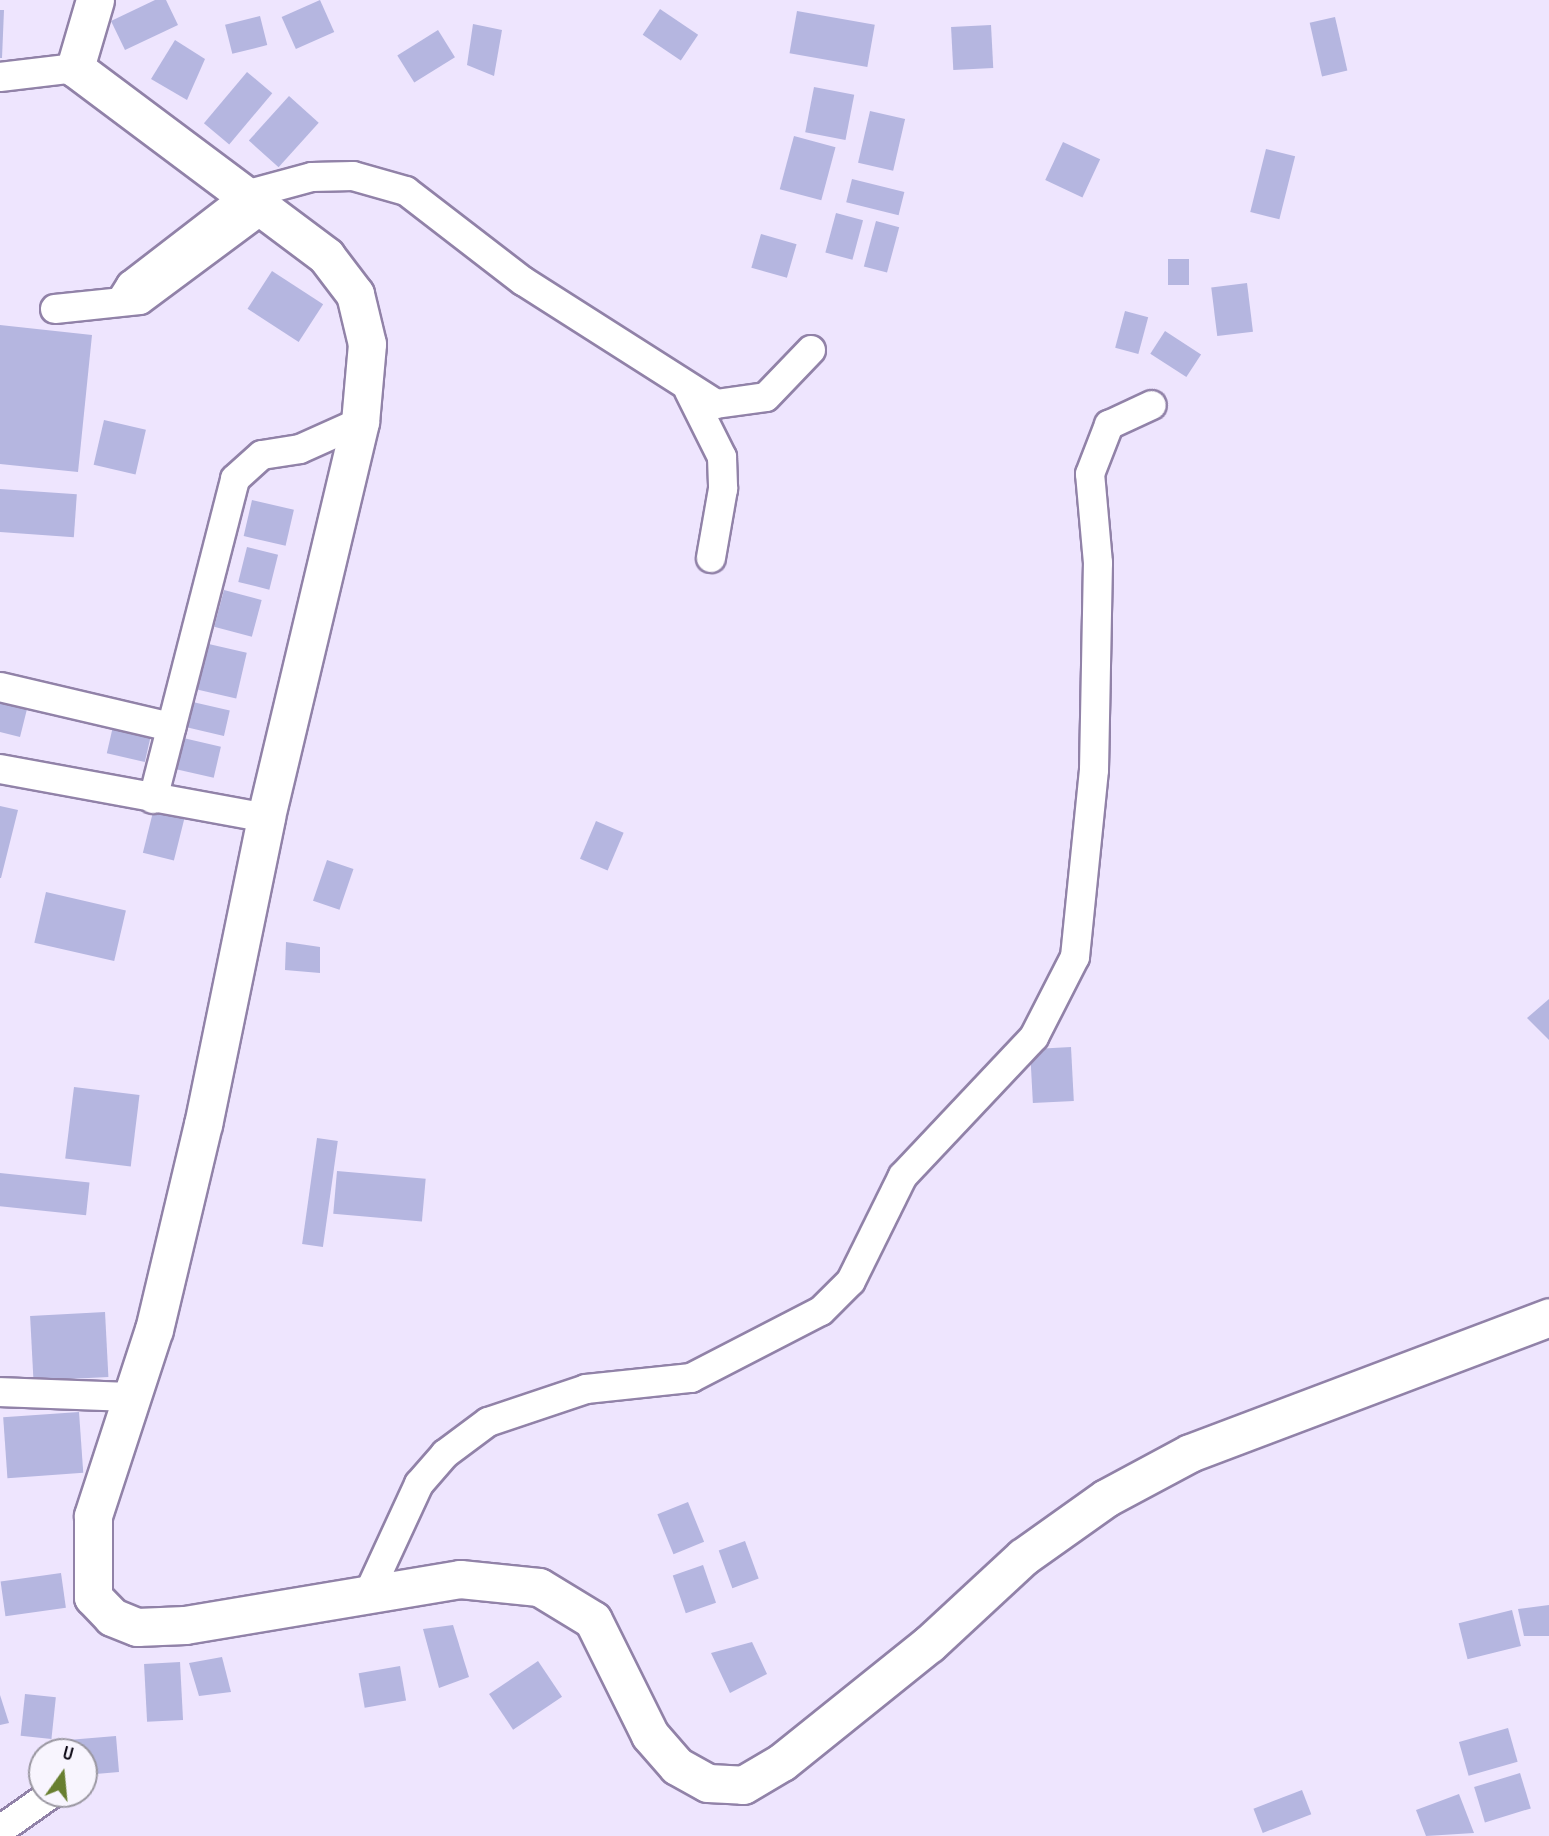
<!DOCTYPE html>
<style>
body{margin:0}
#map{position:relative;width:1549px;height:1836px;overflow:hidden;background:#eee5fe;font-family:"Sofia Sans Condensed",sans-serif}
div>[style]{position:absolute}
.building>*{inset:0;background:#b5b6e0;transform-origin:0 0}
.roads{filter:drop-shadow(2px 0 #9182a8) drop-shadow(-2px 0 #9182a8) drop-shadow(0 2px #9182a8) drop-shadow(0 -2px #9182a8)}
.minor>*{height:28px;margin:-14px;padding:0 14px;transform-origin:14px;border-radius:14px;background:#fff}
.tertiary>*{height:37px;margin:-18.5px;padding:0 18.5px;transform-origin:18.5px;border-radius:18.5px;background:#fff}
span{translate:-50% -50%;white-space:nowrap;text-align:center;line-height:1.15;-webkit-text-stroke:5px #f8f5fe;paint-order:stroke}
.north{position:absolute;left:28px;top:1738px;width:70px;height:70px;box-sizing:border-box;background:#f8f5fe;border:2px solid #9a97a1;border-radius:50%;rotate:15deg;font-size:19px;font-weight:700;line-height:28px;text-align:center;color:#0e0916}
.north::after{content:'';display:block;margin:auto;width:24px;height:32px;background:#687f30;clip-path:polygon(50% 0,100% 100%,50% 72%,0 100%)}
</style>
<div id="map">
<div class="building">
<i style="clip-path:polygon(155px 0,166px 0,178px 25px,125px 50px,111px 21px)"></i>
<i style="left:320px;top:0;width:35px;height:42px;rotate:66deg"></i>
<i style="left:660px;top:9px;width:46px;height:31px;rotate:34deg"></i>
<i style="clip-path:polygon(0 10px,4px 10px,2px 58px,0 58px)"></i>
<i style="left:797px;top:11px;width:79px;height:43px;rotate:10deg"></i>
<i style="left:260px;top:16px;width:30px;height:36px;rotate:76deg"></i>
<i style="left:1335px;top:17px;width:55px;height:26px;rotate:77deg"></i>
<i style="clip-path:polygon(473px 24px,502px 30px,494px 76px,467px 65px)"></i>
<i style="left:991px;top:25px;width:43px;height:40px;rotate:87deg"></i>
<i style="left:438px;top:30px;width:32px;height:48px;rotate:58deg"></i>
<i style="clip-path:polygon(175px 40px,205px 59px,187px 100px,151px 79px)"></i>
<i style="left:247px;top:72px;width:33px;height:67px;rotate:40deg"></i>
<i style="left:814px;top:87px;width:41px;height:46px;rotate:11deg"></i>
<i style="left:289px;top:96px;width:40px;height:60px;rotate:42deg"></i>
<i style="left:870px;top:111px;width:36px;height:53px;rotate:13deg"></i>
<i style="left:794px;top:136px;width:43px;height:55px;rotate:15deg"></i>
<i style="left:1063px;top:142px;width:41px;height:42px;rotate:25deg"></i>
<i style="left:1266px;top:149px;width:30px;height:65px;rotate:14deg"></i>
<i style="left:852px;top:179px;width:54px;height:24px;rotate:14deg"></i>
<i style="left:836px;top:213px;width:28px;height:41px;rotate:15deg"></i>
<i style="left:876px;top:221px;width:24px;height:47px;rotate:15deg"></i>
<i style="left:761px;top:234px;width:37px;height:35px;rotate:16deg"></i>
<i style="left:1168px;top:259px;width:21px;height:26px"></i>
<i style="left:272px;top:271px;width:61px;height:45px;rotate:33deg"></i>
<i style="left:1247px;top:283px;width:49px;height:36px;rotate:83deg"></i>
<i style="left:1125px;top:311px;width:24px;height:38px;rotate:15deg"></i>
<i style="clip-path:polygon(0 325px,92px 335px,78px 472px,0 464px)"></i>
<i style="left:1165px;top:331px;width:43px;height:27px;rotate:33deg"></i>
<i style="left:104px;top:420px;width:43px;height:46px;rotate:13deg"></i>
<i style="left:0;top:489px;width:77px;height:43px;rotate:4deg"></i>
<i style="left:252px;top:500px;width:43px;height:37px;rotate:13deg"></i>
<i style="left:247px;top:547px;width:32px;height:36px;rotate:14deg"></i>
<i style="left:224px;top:590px;width:39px;height:38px;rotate:15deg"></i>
<i style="left:200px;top:642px;width:48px;height:47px;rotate:13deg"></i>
<i style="clip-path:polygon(0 699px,28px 705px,20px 737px,0 732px)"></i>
<i style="left:184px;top:700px;width:47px;height:26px;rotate:13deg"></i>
<i style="left:114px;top:722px;width:39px;height:32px;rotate:13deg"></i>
<i style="left:179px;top:737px;width:43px;height:32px;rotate:13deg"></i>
<i style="clip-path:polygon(0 806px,18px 810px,1px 878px,0 878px)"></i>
<i style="left:154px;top:808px;width:32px;height:46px;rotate:14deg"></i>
<i style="left:596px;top:821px;width:30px;height:41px;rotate:23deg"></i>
<i style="left:327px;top:860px;width:28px;height:43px;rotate:19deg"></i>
<i style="left:46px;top:892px;width:82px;height:52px;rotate:13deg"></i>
<i style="clip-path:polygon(286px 942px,320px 947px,320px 973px,285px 970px)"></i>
<i style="clip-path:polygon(1549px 999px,1549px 1040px,1527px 1018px)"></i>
<i style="left:1071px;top:1047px;width:54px;height:41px;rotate:87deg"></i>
<i style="left:74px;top:1087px;width:66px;height:72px;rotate:7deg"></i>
<i style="left:317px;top:1138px;width:21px;height:107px;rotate:8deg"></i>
<i style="left:337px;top:1171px;width:89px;height:43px;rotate:5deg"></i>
<i style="left:0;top:1173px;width:90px;height:33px;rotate:6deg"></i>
<i style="left:105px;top:1312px;width:65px;height:75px;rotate:87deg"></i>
<i style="left:79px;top:1412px;width:61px;height:76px;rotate:86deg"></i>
<i style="left:688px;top:1502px;width:43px;height:33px;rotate:68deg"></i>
<i style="left:745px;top:1541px;width:40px;height:28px;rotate:70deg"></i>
<i style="left:703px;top:1565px;width:40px;height:32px;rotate:71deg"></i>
<i style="left:61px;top:1573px;width:35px;height:61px;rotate:82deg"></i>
<i style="clip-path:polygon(1549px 1605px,1549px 1636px,1524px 1636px,1518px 1609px)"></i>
<i style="left:1512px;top:1610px;width:37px;height:55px;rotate:76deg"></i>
<i style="clip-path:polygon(453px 1625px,469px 1677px,439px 1688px,423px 1629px)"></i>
<i style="clip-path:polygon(752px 1642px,767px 1674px,730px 1693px,711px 1653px)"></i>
<i style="clip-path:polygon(222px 1657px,231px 1692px,199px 1696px,189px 1663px)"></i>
<i style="left:538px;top:1661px;width:43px;height:59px;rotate:56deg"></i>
<i style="left:180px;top:1662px;width:58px;height:36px;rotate:87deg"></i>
<i style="left:400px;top:1666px;width:35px;height:42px;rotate:80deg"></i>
<i style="left:25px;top:1694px;width:31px;height:42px;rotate:6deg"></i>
<i style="clip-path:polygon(0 1695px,9px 1723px,0 1725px)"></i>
<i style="left:1508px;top:1728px;width:35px;height:51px;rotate:74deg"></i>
<i style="clip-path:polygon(116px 1736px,119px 1772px,84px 1775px,84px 1752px,69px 1752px,68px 1740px)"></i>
<i style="left:1520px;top:1773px;width:37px;height:48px;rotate:73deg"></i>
<i style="left:1302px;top:1790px;width:26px;height:52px;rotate:69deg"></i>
<i style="clip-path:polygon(1459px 1794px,1474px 1833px,1426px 1836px,1416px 1810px)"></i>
</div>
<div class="roads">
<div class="minor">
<i style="left:0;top:77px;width:76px;rotate:-6.8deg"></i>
<i style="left:121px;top:301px;width:19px;rotate:-58deg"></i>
<i style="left:131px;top:285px;width:149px;rotate:-37.6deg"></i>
<i style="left:249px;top:194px;width:65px;rotate:-15.1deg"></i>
<i style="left:312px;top:177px;width:41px;rotate:-1.4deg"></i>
<i style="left:353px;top:176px;width:55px;rotate:15.8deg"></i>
<i style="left:406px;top:191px;width:148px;rotate:37.6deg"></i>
<i style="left:523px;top:281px;width:229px;rotate:32.5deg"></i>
<i style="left:716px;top:404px;width:50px;rotate:-8deg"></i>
<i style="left:766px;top:397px;width:65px;rotate:-46.2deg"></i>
<i style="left:55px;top:309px;width:85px;rotate:-6deg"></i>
<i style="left:140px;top:300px;width:156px;rotate:-36.6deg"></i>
<i style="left:265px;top:207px;width:14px;rotate:-86deg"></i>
<i style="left:689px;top:391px;width:74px;rotate:63.4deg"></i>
<i style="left:722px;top:457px;width:32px;rotate:88deg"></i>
<i style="left:723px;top:489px;width:70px;rotate:99.9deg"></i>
<i style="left:0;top:687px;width:176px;rotate:13.2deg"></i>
<i style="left:0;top:769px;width:270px;rotate:10.4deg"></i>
<i style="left:153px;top:799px;width:330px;rotate:-75.6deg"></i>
<i style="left:235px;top:479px;width:36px;rotate:-42deg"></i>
<i style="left:262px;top:455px;width:38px;rotate:-9deg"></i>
<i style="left:300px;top:449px;width:66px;rotate:-24.2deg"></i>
<i style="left:0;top:1392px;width:129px;rotate:2.2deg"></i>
<i style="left:370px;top:1590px;width:117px;rotate:-65.2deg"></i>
<i style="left:419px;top:1484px;width:40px;rotate:-49deg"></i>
<i style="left:445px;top:1454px;width:54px;rotate:-36.7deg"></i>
<i style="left:488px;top:1422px;width:103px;rotate:-18.6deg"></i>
<i style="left:586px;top:1389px;width:106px;rotate:-6deg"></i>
<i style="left:691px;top:1378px;width:146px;rotate:-27.3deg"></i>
<i style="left:821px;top:1311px;width:42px;rotate:-45deg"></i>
<i style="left:851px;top:1281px;width:117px;rotate:-63.7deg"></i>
<i style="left:903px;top:1176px;width:191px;rotate:-46.7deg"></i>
<i style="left:1034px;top:1037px;width:90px;rotate:-62.9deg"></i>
<i style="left:1075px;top:957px;width:188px;rotate:-84.2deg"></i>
<i style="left:1094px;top:770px;width:207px;rotate:-88.9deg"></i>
<i style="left:1098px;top:563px;width:89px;rotate:-95.1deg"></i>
<i style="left:1090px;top:474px;width:53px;rotate:-68.8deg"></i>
<i style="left:1109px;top:425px;width:47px;rotate:-24.9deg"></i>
<i style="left:0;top:1830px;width:62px;rotate:-35.2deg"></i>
</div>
<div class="tertiary">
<i style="left:95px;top:0;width:71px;rotate:106.4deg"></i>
<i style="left:75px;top:68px;width:314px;rotate:36.8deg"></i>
<i style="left:326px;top:256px;width:48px;rotate:52.7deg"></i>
<i style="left:355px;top:294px;width:51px;rotate:76.5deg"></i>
<i style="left:367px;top:344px;width:78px;rotate:95.1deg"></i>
<i style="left:360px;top:422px;width:407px;rotate:103.4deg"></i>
<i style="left:266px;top:818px;width:312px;rotate:101.6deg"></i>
<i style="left:203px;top:1124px;width:211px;rotate:103.4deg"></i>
<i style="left:154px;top:1329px;width:197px;rotate:108.1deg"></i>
<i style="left:93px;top:1516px;width:81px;rotate:90deg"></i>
<i style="left:93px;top:1597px;width:28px;rotate:46deg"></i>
<i style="left:112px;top:1617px;width:27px;rotate:22deg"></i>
<i style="left:137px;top:1627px;width:48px;rotate:-2.4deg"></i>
<i style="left:185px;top:1625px;width:279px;rotate:-9.5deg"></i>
<i style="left:460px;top:1579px;width:79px;rotate:5.8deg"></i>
<i style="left:539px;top:1587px;width:63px;rotate:31.4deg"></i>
<i style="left:593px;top:1620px;width:128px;rotate:63.6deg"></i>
<i style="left:650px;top:1735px;width:41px;rotate:48.9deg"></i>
<i style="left:677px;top:1766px;width:35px;rotate:29deg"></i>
<i style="left:708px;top:1783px;width:35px;rotate:3deg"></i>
<i style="left:743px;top:1785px;width:45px;rotate:-30.5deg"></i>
<i style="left:782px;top:1762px;width:189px;rotate:-38.8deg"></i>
<i style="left:929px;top:1644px;width:128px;rotate:-42.8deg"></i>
<i style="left:1023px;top:1557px;width:102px;rotate:-35.4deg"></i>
<i style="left:1106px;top:1498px;width:95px;rotate:-28.2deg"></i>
<i style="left:1190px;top:1453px;width:384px;rotate:-20.7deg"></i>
</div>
</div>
<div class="north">U</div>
</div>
